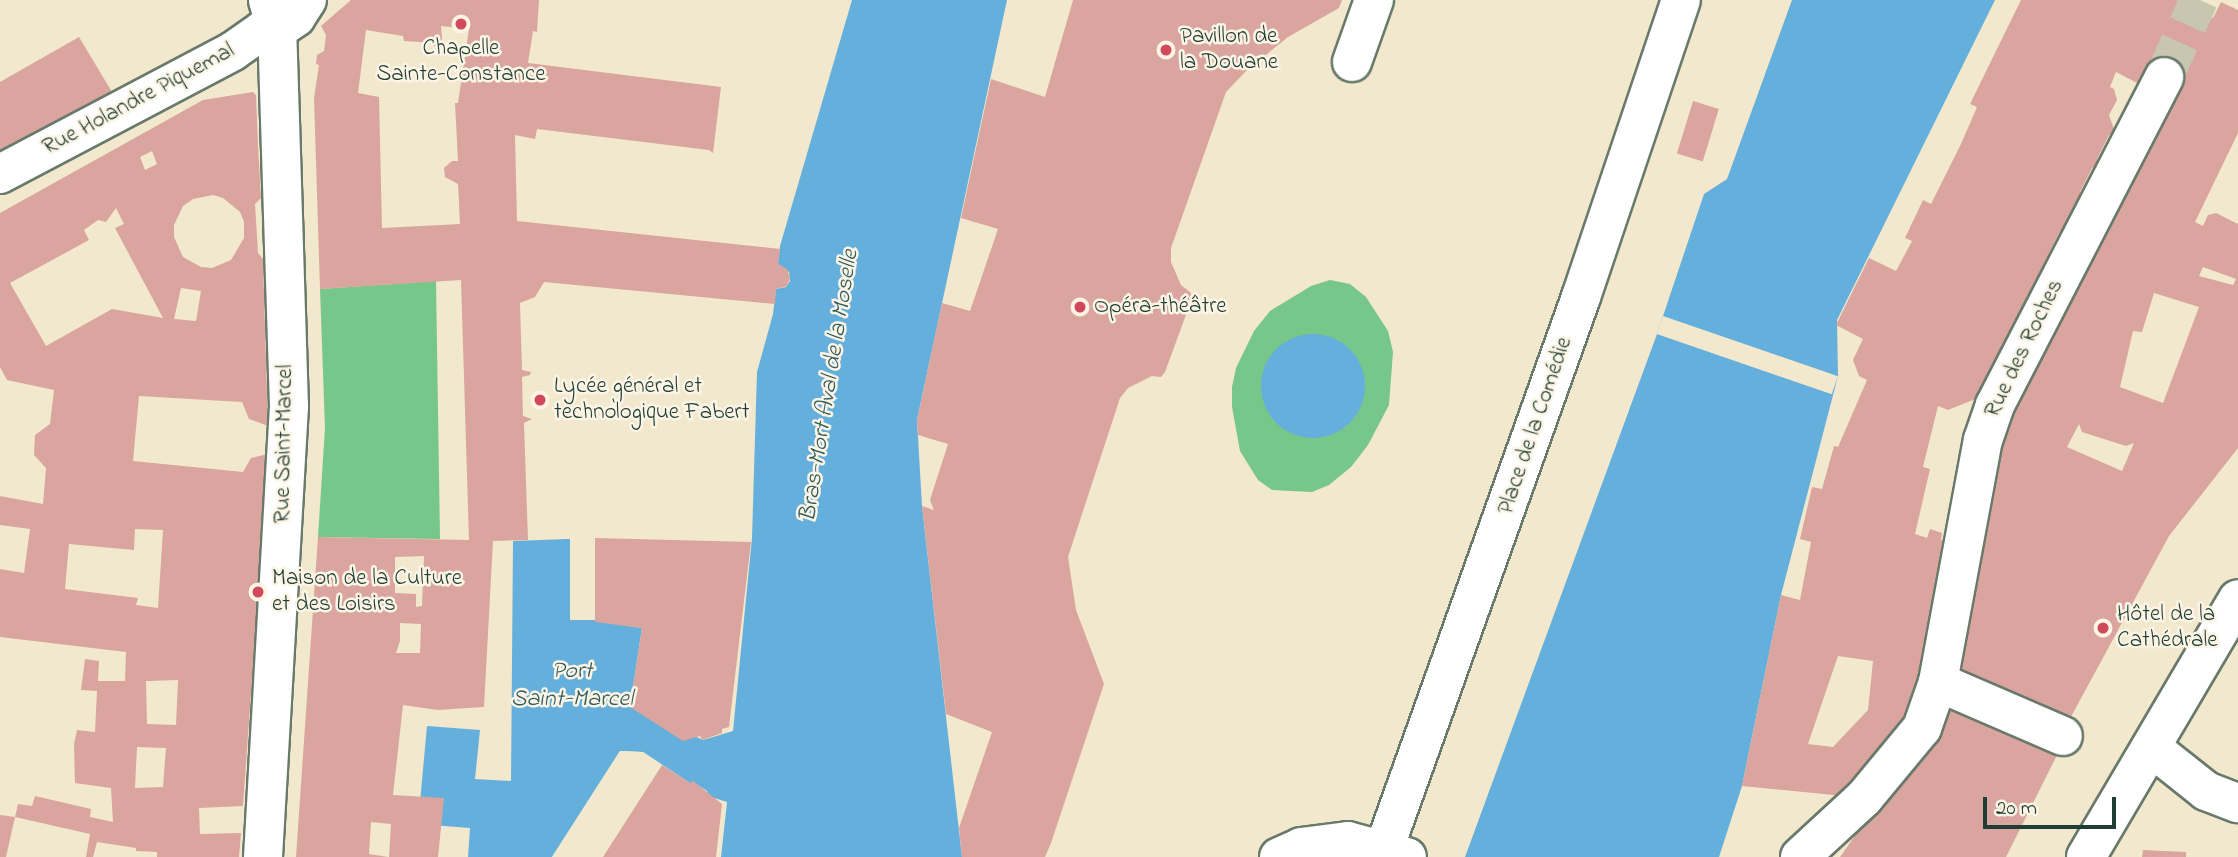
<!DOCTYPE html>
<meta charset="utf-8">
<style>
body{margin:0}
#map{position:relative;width:2238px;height:857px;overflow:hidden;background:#f2e8cd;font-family:"Indie Flower",sans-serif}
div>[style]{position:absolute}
.green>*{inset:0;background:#76c789}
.water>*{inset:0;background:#65afdd}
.round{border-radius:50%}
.pier>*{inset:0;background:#f2e8cd;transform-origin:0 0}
.building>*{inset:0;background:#daa59e;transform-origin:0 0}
.minor-tunnel>*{height:38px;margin-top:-19px;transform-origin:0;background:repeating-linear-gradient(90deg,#c8c6ae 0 38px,transparent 0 57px)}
.roads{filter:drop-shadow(2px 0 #69796a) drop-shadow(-2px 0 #69796a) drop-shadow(0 2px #69796a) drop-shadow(0 -2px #69796a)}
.minor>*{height:38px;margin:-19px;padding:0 19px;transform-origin:19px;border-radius:19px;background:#fff}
.dots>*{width:19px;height:19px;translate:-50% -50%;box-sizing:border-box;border:4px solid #fcf5e5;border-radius:50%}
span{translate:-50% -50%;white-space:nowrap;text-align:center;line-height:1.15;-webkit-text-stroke:5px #fcf5e5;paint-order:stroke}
.poi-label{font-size:23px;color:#1f3d34}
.left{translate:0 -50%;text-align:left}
.street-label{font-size:23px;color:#1f3d34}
.water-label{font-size:24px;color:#305a5e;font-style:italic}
.scale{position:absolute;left:1983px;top:797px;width:133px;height:32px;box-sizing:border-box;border:4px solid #1f3d34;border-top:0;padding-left:9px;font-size:21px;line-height:24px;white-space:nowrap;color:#1f3d34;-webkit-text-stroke:5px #fcf5e5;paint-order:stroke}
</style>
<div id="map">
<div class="green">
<i style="clip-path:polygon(1330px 280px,1350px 284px,1366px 297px,1388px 331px,1393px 352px,1389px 405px,1368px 445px,1351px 467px,1329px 485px,1312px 492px,1272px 490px,1258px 480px,1240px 451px,1232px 407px,1232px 387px,1236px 368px,1254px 331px,1270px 311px,1311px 286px)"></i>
<i style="clip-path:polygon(436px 281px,440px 539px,318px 537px,325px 428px,320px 289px)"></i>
</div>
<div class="water">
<i style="clip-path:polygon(852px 0,1007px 0,917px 420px,922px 506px,962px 857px,721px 857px,727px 802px,708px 796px,707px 791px,693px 782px,690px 783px,643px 752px,620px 751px,552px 857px,468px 857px,470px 828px,418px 824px,427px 726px,480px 730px,475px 779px,511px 781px,513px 541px,595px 538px,595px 621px,642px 628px,630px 707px,703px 740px,733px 731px,752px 538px,757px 372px,773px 314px,776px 289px,786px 287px,790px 281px,789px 272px,778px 264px,780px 246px)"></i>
<i style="clip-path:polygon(1792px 0,1995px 0,1837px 320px,1838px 376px,1781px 595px,1742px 786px,1719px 857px,1465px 857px,1657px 334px,1704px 194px,1727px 179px)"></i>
<i class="round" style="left:1261px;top:334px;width:104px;height:104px"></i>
</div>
<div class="pier">
<i style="left:1663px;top:316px;width:185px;height:19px;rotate:19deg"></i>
<i style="left:570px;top:538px;width:25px;height:82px"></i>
<i style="clip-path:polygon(620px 751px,643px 752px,662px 765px,660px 768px,642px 756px,622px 755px,556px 857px,552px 857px)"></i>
</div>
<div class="building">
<i style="clip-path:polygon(evenodd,351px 0,539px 0,537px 32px,533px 31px,528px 63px,721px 87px,713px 153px,709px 150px,537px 129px,535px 139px,515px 135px,517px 221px,780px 249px,778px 264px,787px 269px,790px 278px,787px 286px,776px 289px,775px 304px,544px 282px,535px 297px,520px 303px,522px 370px,531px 372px,530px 375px,522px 377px,523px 416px,532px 419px,524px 423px,528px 540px,493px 541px,484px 707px,438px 710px,403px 705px,393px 795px,444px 798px,438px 857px,389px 857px,391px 824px,371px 822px,369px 854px,388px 857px,296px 857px,318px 537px,469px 540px,461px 280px,320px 289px,314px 98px,319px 65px,316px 64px,317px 55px,324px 51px,326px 35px,321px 26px,351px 0,441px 26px,469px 29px,458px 103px,455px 103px,458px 161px,452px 161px,444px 168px,445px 177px,458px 184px,460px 224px,382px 228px,379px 97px,358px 93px,366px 30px,403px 36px,404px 41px,434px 43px,434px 46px,438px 47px,442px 40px,441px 26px,351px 0,424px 556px,422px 606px,416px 607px,416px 594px,395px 593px,395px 557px,424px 556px,351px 0,400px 623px,421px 624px,420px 653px,396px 653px,400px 641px,400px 623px)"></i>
<i style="clip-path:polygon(1073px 0,1342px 0,1339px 8px,1288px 37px,1247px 70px,1226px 92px,1171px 248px,1171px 262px,1181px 285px,1191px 293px,1187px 312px,1165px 372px,1161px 377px,1152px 376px,1128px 388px,1120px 398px,1068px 557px,1076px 610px,1104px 684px,1051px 843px,1045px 857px,962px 857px,959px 828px,992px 732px,946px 714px,922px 506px,934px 510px,930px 500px,948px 444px,918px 435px,917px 420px,942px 303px,970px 311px,998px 229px,961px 218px,991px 79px,1045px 97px)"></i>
<i style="clip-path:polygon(evenodd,2021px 0,2179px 0,2213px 18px,2221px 2px,2238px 10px,2238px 133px,2195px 222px,2203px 226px,2208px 215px,2216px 213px,2238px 224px,2238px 448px,2169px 536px,2066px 726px,1957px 673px,2004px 431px,2026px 382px,2132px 185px,2180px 84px,2147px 68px,2139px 84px,2116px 72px,2110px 87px,2114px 89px,2117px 100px,2109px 115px,2115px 132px,2109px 135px,2097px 159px,2100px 164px,2092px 168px,2080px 192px,2083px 197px,2076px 201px,2065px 223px,2066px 231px,2059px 233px,1978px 398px,1948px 410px,1938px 406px,1923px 467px,1930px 469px,1915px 534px,1927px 538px,1930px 529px,1942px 533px,1941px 540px,1946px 542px,1910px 717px,1844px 796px,1742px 786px,1781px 595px,1800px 600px,1811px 542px,1800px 539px,1812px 487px,1822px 489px,1834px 446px,1838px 447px,1867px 380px,1859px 376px,1853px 360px,1863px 339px,1836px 325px,1869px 258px,1896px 271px,1912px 241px,1905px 238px,1923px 200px,1931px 204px,1961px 144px,1977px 107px,1970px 104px,2021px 0,2203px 267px,2236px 279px,2233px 285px,2199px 276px,2203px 267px,2021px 0,2154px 293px,2199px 307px,2163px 403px,2120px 387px,2133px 331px,2142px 332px,2154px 293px,2021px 0,2079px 424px,2082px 432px,2126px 446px,2134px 443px,2122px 471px,2067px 447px,2079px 424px,2021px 0,1838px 656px,1873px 661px,1868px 710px,1833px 747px,1808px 744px,1838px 656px)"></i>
<i style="clip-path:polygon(79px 37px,112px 92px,0 155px,0 82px)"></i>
<i style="clip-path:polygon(evenodd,253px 92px,256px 95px,258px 146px,261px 198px,255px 204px,258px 253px,263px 259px,268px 426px,249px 419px,242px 402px,139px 396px,133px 461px,243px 472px,251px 458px,268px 454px,243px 806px,199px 808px,200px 834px,241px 833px,239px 857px,157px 857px,157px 852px,136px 851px,136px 848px,97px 842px,93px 857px,86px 857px,90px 834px,15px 817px,18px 804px,32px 806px,35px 796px,91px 809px,90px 817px,113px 822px,111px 788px,75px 783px,74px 744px,77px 730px,95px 732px,97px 691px,81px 690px,85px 659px,99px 661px,98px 681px,125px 681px,126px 652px,0 637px,0 569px,24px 573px,30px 529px,0 525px,0 496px,43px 504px,46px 468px,34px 455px,35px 435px,50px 424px,54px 390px,7px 380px,0 367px,0 213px,203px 100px,253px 92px,152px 151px,157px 164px,145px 170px,140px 157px,152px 151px,253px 92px,213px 195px,223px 198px,240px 212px,244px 222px,244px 238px,231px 260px,212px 268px,201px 267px,183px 257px,174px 237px,174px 225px,183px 206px,193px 199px,213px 195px,253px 92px,116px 208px,124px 224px,115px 228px,163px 318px,112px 309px,46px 346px,10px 283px,89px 240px,84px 230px,98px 220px,106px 222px,116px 208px,253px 92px,181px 288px,201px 291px,196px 321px,174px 319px,181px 288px,253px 92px,135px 529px,163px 530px,158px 608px,136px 605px,138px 598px,65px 589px,69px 544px,134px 550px,135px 529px,253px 92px,178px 680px,176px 725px,147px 724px,146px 681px,178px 680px,253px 92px,137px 747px,166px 748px,163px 787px,135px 788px,137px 747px)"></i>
<i style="left:1693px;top:101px;width:27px;height:55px;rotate:17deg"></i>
<i style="clip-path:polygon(595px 538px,751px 542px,729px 727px,722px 729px,722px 733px,702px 740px,700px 736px,683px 741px,630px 707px,642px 628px,595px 622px)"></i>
<i style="clip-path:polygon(1947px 704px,2061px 747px,2006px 857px,1840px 857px)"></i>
<i style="clip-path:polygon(662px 765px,690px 783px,693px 781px,722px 804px,716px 857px,603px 857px)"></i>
<i style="clip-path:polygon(0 815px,15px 817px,6px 857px,0 857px)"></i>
<i style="clip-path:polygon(2143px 850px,2186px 852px,2186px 857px,2142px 857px)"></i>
</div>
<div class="minor-tunnel">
<i style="left:2164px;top:77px;width:85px;rotate:-65.6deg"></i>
</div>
<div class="roads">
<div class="minor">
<i style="left:277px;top:30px;width:23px;rotate:-34deg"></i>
<i style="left:296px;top:17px;width:20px;rotate:-57deg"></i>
<i style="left:1352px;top:62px;width:66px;rotate:-70.5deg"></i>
<i style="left:0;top:174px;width:263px;rotate:-27.8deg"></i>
<i style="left:233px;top:51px;width:37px;rotate:-35deg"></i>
<i style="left:263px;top:30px;width:14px"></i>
<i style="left:1938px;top:682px;width:136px;rotate:23.4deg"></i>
<i style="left:2152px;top:748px;width:69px;rotate:38.5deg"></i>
<i style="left:2206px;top:791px;width:34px;rotate:21deg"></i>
<i style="left:1384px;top:849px;width:586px;rotate:-70.36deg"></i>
<i style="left:1581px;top:297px;width:313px;rotate:-71.4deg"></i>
<i style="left:263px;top:857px;width:451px;rotate:-86.7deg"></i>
<i style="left:289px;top:407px;width:377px;rotate:-91.8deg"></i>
<i style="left:277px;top:30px;width:31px;rotate:-107deg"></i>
<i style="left:1279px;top:857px;width:24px;rotate:-24deg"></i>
<i style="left:1301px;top:847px;width:47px;rotate:-7.3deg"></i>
<i style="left:1348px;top:841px;width:61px;rotate:15.2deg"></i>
<i style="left:1800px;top:857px;width:87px;rotate:-42.7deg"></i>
<i style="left:1864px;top:798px;width:91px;rotate:-50.4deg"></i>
<i style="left:1922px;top:728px;width:49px;rotate:-70.8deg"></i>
<i style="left:1938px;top:682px;width:246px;rotate:-79.5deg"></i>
<i style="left:1983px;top:440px;width:37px;rotate:-71deg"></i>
<i style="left:1995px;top:405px;width:369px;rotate:-62.7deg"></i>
<i style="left:2086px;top:857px;width:299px;rotate:-59.5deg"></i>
</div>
</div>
<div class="dots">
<i style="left:461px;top:24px;background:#d1495b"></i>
<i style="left:1166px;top:50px;background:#d1495b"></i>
<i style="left:1080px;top:307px;background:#d1495b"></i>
<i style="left:540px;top:400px;background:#d1495b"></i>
<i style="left:258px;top:592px;background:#d1495b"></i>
<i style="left:2103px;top:628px;background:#d1495b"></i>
</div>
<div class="poi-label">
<span class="left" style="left:1180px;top:50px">Pavillon de<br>la Douane</span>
<span style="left:461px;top:62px">Chapelle<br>Sainte-Constance</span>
<span class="left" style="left:1094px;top:307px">Opéra-théâtre</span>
<span class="left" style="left:554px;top:400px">Lycée général et<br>technologique Fabert</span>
<span class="left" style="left:272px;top:592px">Maison de la Culture<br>et des Loisirs</span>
<span class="left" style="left:2117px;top:628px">Hôtel de la<br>Cathédrale</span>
</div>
<div class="street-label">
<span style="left:139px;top:100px;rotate:-28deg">Rue Holandre Piquemal</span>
<span style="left:2025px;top:349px;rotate:-64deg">Rue des Roches</span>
<span style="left:1536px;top:426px;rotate:-71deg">Place de la Comédie</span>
<span style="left:285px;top:444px;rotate:-89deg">Rue Saint-Marcel</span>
</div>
<div class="water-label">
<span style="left:830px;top:386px;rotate:-81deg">Bras-Mort Aval de la Moselle</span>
<span style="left:572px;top:686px">Port<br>Saint-Marcel</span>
</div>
<div class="scale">20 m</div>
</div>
